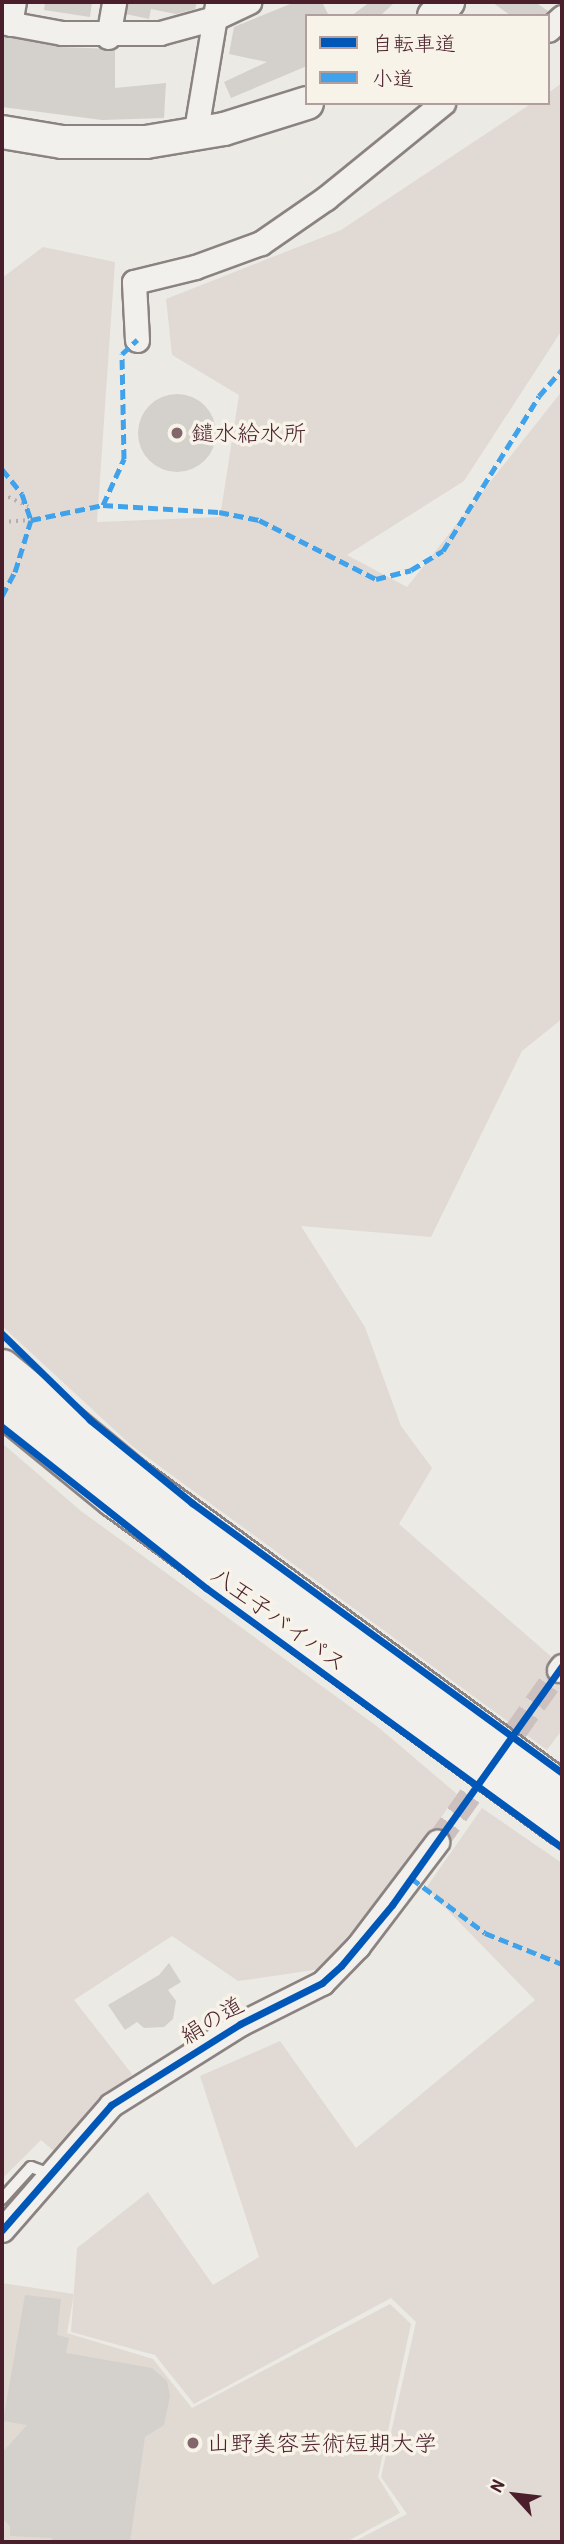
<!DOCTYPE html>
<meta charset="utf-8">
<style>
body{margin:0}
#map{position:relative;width:564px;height:2544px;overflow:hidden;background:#eceae4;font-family:"Patrick Hand","Klee One",sans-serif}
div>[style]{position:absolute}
.built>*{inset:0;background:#e1dad3}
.green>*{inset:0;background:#e1dad4}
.building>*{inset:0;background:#d4d0cc}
.round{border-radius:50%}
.street-tunnel>*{height:23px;margin-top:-11.5px;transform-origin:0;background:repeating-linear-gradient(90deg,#ccc1bf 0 23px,transparent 0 34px)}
.path>*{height:3.5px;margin-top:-1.75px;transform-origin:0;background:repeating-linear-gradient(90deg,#b5aead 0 2px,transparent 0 7px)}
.roads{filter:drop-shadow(2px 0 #8b8282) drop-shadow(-2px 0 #8b8282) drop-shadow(0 2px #8b8282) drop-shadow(0 -2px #8b8282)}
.lane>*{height:10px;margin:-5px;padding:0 5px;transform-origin:5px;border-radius:5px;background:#f1f0ec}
.street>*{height:23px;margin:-11.5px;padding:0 11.5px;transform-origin:11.5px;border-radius:11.5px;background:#f1f0ec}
.secondary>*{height:32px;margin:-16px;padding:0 16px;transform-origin:16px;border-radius:16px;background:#f1f0ec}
.highway>*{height:38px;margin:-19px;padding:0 19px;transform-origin:19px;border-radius:19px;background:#f1f0ec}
.quiet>*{height:5px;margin-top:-2.5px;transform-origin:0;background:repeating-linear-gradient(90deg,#40a2eb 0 10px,transparent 0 15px)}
.cycleway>*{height:7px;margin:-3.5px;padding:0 3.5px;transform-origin:3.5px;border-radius:3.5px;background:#0057b8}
.dots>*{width:19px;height:19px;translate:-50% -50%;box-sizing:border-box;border:4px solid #f7f3e8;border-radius:50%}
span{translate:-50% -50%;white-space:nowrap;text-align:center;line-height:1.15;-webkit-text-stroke:7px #f7f3e8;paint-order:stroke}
.poi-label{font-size:23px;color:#4a1f2b}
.left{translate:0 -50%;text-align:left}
.street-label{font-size:23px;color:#4a1f2b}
.frame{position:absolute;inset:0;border:4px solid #4a1f2b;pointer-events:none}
.legend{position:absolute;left:305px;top:14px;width:245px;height:91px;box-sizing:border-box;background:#f7f3e8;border:2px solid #b29e9c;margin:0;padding:9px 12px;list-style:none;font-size:21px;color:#4a1f2b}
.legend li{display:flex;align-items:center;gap:14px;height:35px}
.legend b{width:35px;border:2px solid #b29e9c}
.north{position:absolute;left:480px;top:2460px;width:70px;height:70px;-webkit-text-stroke:5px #f7f3e8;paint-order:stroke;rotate:297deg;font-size:19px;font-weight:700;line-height:28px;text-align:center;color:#4a1f2b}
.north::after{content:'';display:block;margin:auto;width:24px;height:32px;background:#4a1f2b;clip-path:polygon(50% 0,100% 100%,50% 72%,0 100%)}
</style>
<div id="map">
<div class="built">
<i style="clip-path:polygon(2px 2283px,74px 2294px,67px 2333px,153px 2359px,192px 2408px,390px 2304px,411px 2324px,378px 2477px,400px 2513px,346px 2542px,2px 2542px)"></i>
</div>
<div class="green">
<i style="clip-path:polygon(562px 83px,562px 330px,464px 481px,347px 555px,407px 587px,562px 391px,562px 1019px,522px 1051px,431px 1237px,301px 1226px,365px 1327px,401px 1426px,432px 1468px,399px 1524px,562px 1666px,562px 1730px,547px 1750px,132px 1446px,2px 1326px,2px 278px,43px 247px,115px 262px,97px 522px,220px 517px,239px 395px,172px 355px,166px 299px,341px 230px,532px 103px,548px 103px,548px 93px)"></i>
<i style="clip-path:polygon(2px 1443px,81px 1511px,378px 1727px,457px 1794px,383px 1904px,321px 1969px,238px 1981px,172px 1936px,74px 2000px,132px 2074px,55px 2152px,41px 2140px,2px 2179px)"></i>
<i style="clip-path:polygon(482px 1808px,562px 1863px,562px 2542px,353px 2542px,407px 2514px,381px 2477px,416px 2322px,391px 2298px,194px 2404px,155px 2355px,71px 2332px,77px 2248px,148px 2192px,213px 2285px,259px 2257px,200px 2076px,280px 2041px,356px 2148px,535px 2000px,426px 1888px)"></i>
</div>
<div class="building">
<i style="clip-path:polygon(45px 2px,92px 2px,90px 17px,44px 10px)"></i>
<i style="clip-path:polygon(128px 2px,197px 2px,195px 9px,176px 14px,151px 9px,149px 19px,126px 14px)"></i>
<i style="clip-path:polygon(295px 2px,322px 2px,329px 16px,307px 16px,307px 66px,231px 98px,224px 82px,267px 62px,229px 54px,234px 27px)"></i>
<i style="clip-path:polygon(370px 2px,395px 2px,380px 16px,351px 16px)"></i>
<i style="clip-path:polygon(492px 2px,535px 2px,548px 11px,543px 16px,511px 16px)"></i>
<i style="clip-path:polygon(2px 36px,59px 47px,115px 49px,115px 88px,166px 83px,164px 118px,102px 120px,2px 107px)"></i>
<i class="round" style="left:138px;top:394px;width:78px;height:78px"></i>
<i style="clip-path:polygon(169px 1963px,181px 1982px,168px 1990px,176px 2001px,173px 2019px,164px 2027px,144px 2028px,137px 2022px,125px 2030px,108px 2005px,159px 1975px)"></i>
<i style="clip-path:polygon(25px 2295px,61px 2299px,57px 2335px,69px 2338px,66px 2353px,152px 2368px,167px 2381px,170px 2396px,164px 2425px,145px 2437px,130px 2542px,52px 2542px,52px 2538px,10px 2536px,10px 2526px,2px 2518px,2px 2453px,27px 2425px,3px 2421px)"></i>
</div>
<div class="street-tunnel">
<i style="left:437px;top:1842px;width:211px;rotate:-54.7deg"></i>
</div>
<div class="path">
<i style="left:2px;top:494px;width:29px;rotate:25deg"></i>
<i style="left:2px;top:522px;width:29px;rotate:-4deg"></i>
</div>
<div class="roads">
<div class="lane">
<i style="left:2px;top:2199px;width:43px;rotate:-47.8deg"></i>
<i style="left:31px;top:2167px;width:20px;rotate:20deg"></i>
</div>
<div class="street">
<i style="left:2px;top:22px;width:61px;rotate:10.4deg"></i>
<i style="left:62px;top:33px;width:98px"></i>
<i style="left:160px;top:33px;width:57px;rotate:-15.3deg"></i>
<i style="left:215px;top:18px;width:38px;rotate:-25deg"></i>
<i style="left:10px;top:24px;width:22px;rotate:-80deg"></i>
<i style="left:548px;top:30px;width:19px;rotate:-43deg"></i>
<i style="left:108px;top:37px;width:36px;rotate:-80deg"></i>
<i style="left:195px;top:136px;width:134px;rotate:-80.5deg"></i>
<i style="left:137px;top:340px;width:58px;rotate:-93deg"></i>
<i style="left:134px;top:282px;width:63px;rotate:-13.8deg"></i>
<i style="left:195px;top:267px;width:70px;rotate:-20deg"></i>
<i style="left:261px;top:243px;width:79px;rotate:-34.7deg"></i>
<i style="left:326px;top:198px;width:151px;rotate:-39.1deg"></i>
<i style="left:559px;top:1670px;width:5px;rotate:-53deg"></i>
<i style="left:2px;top:2230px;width:166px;rotate:-48.9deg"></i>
<i style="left:111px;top:2105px;width:152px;rotate:-32.1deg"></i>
<i style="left:240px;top:2024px;width:92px;rotate:-26.6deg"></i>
<i style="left:322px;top:1983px;width:52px;rotate:-45.8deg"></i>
<i style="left:358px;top:1946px;width:131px;rotate:-52.8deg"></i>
</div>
<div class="secondary">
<i style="left:434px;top:16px;width:20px;rotate:-45deg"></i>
<i style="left:2px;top:132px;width:61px;rotate:9.5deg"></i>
<i style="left:62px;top:142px;width:84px"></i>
<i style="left:146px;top:142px;width:79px;rotate:-9.5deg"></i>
<i style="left:224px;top:129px;width:87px;rotate:-17.4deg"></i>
</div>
<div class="highway">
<i style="left:2px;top:1369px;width:168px;rotate:39.7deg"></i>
<i style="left:131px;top:1476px;width:534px;rotate:36.16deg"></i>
<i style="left:2px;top:1406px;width:146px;rotate:39.2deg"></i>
<i style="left:115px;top:1498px;width:554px;rotate:36.27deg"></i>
</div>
</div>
<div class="quiet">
<i style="left:2px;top:469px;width:32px;rotate:51deg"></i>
<i style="left:22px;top:494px;width:28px;rotate:71deg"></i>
<i style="left:103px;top:505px;width:51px;rotate:-65.5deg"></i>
<i style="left:124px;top:459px;width:105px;rotate:-91.1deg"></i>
<i style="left:122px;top:354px;width:21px;rotate:-43deg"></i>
<i style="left:2px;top:596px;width:27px;rotate:-62deg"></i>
<i style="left:15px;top:572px;width:54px;rotate:-72.9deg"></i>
<i style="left:31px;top:520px;width:74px;rotate:-11.8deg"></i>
<i style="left:103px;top:505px;width:116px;rotate:3.5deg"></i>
<i style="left:219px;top:512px;width:41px;rotate:11.3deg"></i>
<i style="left:259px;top:520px;width:131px;rotate:26.8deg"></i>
<i style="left:376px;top:579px;width:36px;rotate:-14deg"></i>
<i style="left:411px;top:570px;width:37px;rotate:-31deg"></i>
<i style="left:443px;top:551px;width:182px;rotate:-58.2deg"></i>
<i style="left:539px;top:396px;width:35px;rotate:-49deg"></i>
<i style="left:411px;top:1878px;width:92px;rotate:36.6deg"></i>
<i style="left:485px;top:1933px;width:83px;rotate:21.9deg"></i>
</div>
<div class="cycleway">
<i style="left:2px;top:1334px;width:123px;rotate:44.3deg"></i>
<i style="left:90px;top:1420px;width:132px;rotate:39.1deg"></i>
<i style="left:192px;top:1503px;width:458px;rotate:36.1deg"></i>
<i style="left:2px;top:1427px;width:260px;rotate:38.3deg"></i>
<i style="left:206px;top:1588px;width:441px;rotate:36.1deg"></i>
<i style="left:2px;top:2230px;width:166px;rotate:-48.9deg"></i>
<i style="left:111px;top:2105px;width:152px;rotate:-32.1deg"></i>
<i style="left:240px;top:2024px;width:92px;rotate:-26.6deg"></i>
<i style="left:322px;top:1983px;width:25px;rotate:-42deg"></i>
<i style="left:341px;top:1966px;width:80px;rotate:-50.1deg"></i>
<i style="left:392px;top:1905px;width:293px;rotate:-54.6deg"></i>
</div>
<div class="dots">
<i style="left:177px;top:433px;background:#83666c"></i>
<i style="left:193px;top:2443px;background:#83666c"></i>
</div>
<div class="poi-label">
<span class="left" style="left:191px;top:433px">鑓水給水所</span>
<span class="left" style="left:207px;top:2443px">山野美容芸術短期大学</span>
</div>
<div class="street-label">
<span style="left:279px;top:1619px;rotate:36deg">八王子バイパス</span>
<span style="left:212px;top:2020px;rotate:-31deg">絹の道</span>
</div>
<div class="frame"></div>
<ul class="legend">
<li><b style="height:9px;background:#0057b8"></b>自転車道</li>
<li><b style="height:9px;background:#40a2eb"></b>小道</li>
</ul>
<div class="north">N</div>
</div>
